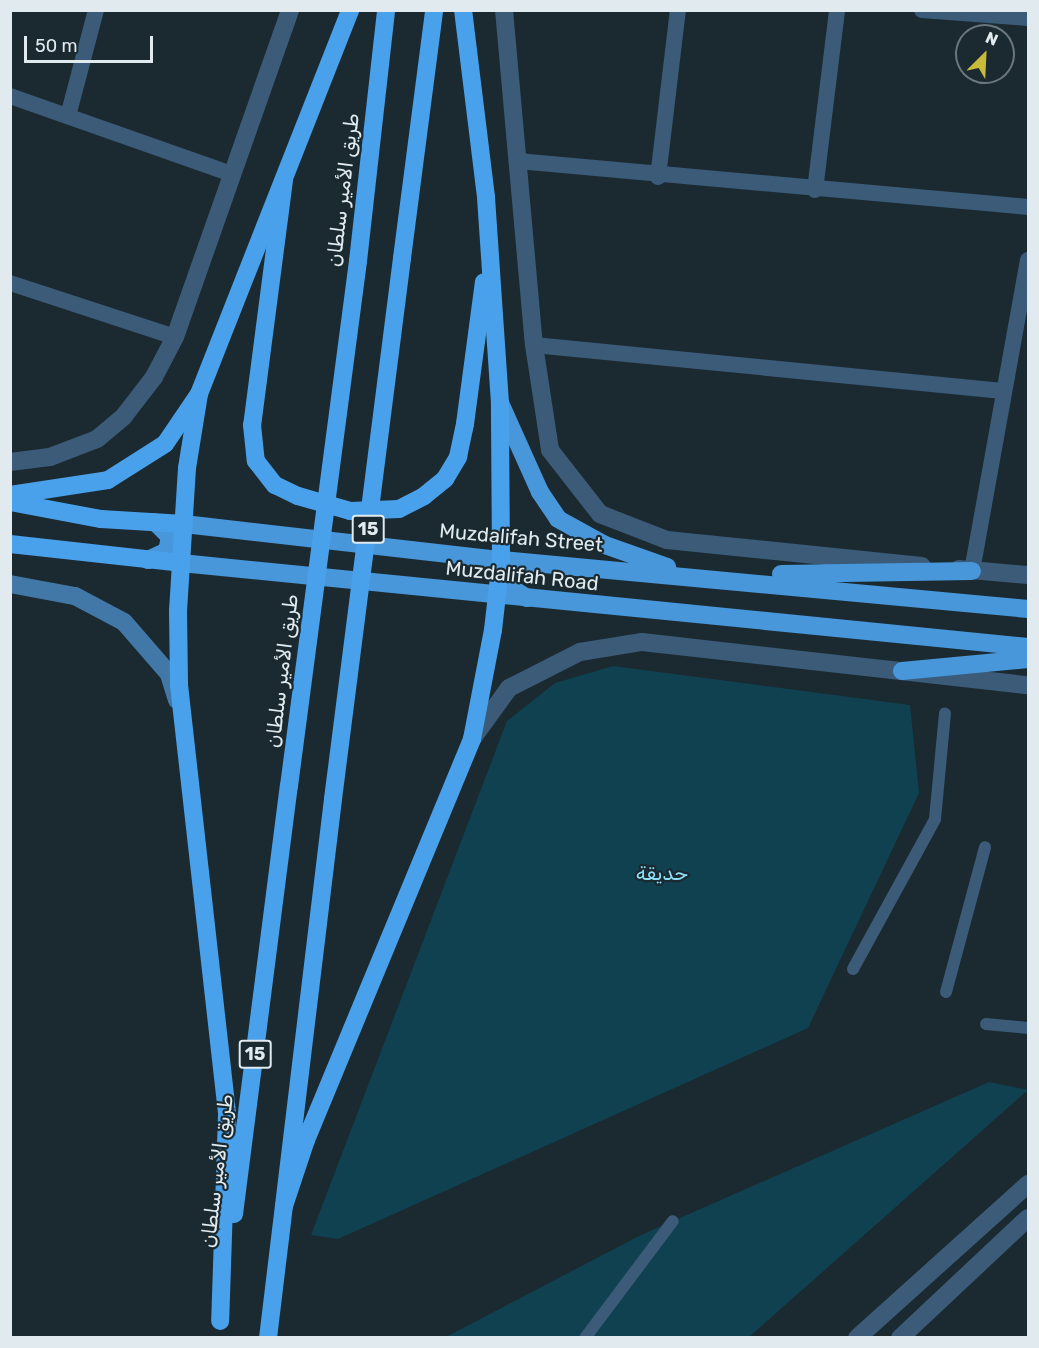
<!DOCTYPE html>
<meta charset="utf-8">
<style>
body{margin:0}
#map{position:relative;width:1039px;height:1348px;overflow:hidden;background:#1a2a30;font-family:Rubik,Cairo,sans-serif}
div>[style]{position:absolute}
.green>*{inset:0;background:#104150}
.pedestrian>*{height:12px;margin:-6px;padding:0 6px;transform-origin:6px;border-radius:6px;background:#3b5b79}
.minor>*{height:16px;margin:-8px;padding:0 8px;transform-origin:8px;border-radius:8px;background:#3b5b79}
.tertiary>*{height:18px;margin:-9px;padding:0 9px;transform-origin:9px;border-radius:9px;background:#3b5b79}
.secondary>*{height:18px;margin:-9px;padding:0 9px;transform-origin:9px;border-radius:9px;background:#4278a7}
.trunk>*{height:18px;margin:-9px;padding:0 9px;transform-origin:9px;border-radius:9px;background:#4897db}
.motorway>*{height:18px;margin:-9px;padding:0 9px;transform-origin:9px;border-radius:9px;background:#4aa1eb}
.motorway-bridge>*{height:18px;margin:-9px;padding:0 9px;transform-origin:9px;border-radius:9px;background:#4aa1eb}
span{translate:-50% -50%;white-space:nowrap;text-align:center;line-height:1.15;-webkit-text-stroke:4.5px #1a2a30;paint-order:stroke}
.shield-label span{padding:2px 4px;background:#1a2a30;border:2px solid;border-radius:4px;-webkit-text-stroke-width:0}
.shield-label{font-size:18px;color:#e1ebef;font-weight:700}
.street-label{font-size:20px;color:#e1ebef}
.park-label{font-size:20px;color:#8eddf9}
.frame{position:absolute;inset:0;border:12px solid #e1ebef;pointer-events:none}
.north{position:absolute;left:955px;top:24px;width:60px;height:60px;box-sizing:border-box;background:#1a2a30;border:2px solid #6a777c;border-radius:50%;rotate:24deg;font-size:16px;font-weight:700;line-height:24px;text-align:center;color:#e1ebef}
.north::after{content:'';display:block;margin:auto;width:21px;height:27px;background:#c9ba3a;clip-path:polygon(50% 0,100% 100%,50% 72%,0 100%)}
.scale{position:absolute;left:24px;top:36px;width:129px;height:27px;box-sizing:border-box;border:3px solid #e1ebef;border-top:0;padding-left:8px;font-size:18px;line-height:21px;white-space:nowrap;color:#e1ebef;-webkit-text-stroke:4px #1a2a30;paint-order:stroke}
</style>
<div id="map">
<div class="green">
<i style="clip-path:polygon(613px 666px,910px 705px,919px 793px,808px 1028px,338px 1239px,311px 1235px,507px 721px,555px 683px)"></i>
<i style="clip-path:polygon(989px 1082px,1028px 1090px,749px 1337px,444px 1338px,639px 1236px)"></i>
</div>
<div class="pedestrian">
<i style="left:853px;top:969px;width:171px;rotate:-61.3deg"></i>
<i style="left:935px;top:819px;width:106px;rotate:-84.6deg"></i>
<i style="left:946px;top:992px;width:150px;rotate:-74.9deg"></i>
<i style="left:986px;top:1024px;width:42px;rotate:5.4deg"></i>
<i style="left:585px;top:1338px;width:146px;rotate:-53.1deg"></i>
</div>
<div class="minor">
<i style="left:922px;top:10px;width:106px;rotate:4.3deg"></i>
<i style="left:10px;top:96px;width:235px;rotate:19.4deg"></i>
<i style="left:68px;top:116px;width:110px;rotate:-75.2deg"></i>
<i style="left:518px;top:161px;width:512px;rotate:5.15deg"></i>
<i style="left:658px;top:177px;width:168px;rotate:-83.2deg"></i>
<i style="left:815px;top:190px;width:181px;rotate:-83deg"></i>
<i style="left:10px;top:283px;width:174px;rotate:18.1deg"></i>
<i style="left:534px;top:345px;width:471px;rotate:5.6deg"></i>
<i style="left:972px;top:571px;width:316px;rotate:-79.8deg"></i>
</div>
<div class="tertiary">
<i style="left:504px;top:10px;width:336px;rotate:84.9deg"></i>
<i style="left:534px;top:345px;width:106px;rotate:81.3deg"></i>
<i style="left:550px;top:450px;width:81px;rotate:52deg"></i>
<i style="left:600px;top:514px;width:72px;rotate:21.2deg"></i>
<i style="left:667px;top:540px;width:256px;rotate:5.8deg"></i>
<i style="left:10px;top:462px;width:40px;rotate:-7.1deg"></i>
<i style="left:50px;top:457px;width:50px;rotate:-21deg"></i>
<i style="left:97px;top:439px;width:35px;rotate:-40deg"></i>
<i style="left:124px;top:416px;width:49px;rotate:-52.4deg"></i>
<i style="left:154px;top:377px;width:45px;rotate:-62.3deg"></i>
<i style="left:175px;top:337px;width:347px;rotate:-70.6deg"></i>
<i style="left:959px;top:569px;width:69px;rotate:5deg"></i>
<i style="left:472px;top:739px;width:63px;rotate:-54deg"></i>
<i style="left:509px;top:688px;width:80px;rotate:-26.9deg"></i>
<i style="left:580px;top:652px;width:63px;rotate:-9.2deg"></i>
<i style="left:642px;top:642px;width:388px;rotate:6.4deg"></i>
<i style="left:857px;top:1338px;width:230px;rotate:-42deg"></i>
<i style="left:900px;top:1338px;width:175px;rotate:-43.2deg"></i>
</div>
<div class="secondary">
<i style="left:10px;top:584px;width:66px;rotate:10.5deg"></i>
<i style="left:75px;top:596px;width:55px;rotate:28deg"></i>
<i style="left:124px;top:622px;width:69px;rotate:49.1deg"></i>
<i style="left:169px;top:674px;width:27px;rotate:73deg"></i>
</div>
<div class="trunk">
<i style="left:500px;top:403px;width:98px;rotate:65.8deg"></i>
<i style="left:540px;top:492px;width:32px;rotate:56deg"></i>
<i style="left:558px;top:519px;width:54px;rotate:29deg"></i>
<i style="left:605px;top:545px;width:66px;rotate:19.5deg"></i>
<i style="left:184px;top:524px;width:319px;rotate:6.5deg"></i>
<i style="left:501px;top:560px;width:529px;rotate:5.31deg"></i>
<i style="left:148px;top:560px;width:21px;rotate:-25deg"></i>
<i style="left:167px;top:551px;width:14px;rotate:-78deg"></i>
<i style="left:170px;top:537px;width:21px;rotate:-135deg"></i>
<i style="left:181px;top:563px;width:851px;rotate:5.66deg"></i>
<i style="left:781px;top:574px;width:191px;rotate:-0.9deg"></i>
<i style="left:527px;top:598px;width:22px;rotate:-148deg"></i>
<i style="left:508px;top:586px;width:17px;rotate:-83deg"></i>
<i style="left:510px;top:569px;width:19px;rotate:-16deg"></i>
<i style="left:902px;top:671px;width:127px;rotate:-5.4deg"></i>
</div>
<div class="motorway">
<i style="left:284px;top:180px;width:247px;rotate:97.4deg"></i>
<i style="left:252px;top:425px;width:36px;rotate:84deg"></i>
<i style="left:256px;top:461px;width:31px;rotate:52deg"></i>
<i style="left:275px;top:485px;width:25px;rotate:26deg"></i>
<i style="left:298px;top:496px;width:54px;rotate:16.1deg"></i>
<i style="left:350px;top:511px;width:49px;rotate:-2.3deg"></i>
<i style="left:399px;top:509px;width:28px;rotate:-27deg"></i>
<i style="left:424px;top:496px;width:27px;rotate:-39deg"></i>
<i style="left:445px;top:479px;width:26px;rotate:-59deg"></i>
<i style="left:458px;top:457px;width:34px;rotate:-78deg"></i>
<i style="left:465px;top:424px;width:143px;rotate:-82.4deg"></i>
<i style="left:402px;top:258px;width:250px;rotate:-82.6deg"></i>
<i style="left:358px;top:261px;width:253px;rotate:-83.6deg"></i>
<i style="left:199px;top:394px;width:75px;rotate:99.2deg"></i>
<i style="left:187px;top:468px;width:143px;rotate:93.6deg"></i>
<i style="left:178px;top:611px;width:74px;rotate:89.2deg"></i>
<i style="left:179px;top:685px;width:433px;rotate:83.6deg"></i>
<i style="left:227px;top:1115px;width:206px;rotate:91.9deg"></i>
<i style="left:10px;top:495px;width:99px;rotate:-8.7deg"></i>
<i style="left:108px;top:480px;width:67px;rotate:-32.3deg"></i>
<i style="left:165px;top:444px;width:60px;rotate:-55.8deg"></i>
<i style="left:199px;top:394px;width:413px;rotate:-68.5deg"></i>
<i style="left:10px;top:502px;width:93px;rotate:10.6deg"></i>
<i style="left:101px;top:519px;width:83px;rotate:3.4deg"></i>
<i style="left:10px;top:544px;width:172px;rotate:6.3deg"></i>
<i style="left:284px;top:1206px;width:70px;rotate:-71.6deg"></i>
<i style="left:306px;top:1140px;width:434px;rotate:-67.5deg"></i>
<i style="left:472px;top:739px;width:111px;rotate:-79.1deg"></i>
<i style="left:493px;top:630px;width:70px;rotate:-83.5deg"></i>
<i style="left:501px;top:560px;width:157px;rotate:-90.4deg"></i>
<i style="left:500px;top:403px;width:206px;rotate:-93.9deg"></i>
<i style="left:486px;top:197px;width:188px;rotate:-97deg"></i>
<i style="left:234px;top:1214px;width:432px;rotate:-82.7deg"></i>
<i style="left:268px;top:1338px;width:543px;rotate:-83.12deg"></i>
</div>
<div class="motorway-bridge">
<i style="left:289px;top:786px;width:530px;rotate:-82.51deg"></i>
<i style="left:333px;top:799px;width:545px;rotate:-82.73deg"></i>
</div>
<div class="shield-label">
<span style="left:368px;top:529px">15</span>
<span style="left:255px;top:1054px">15</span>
</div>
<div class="street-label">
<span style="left:343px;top:190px;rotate:-83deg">طريق الأمير سلطان</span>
<span style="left:521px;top:538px;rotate:5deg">Muzdalifah Street</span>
<span style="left:522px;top:576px;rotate:6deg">Muzdalifah Road</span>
<span style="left:282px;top:671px;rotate:-83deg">طريق الأمير سلطان</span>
<span style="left:217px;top:1171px;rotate:-83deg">طريق الأمير سلطان</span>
</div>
<div class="park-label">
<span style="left:662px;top:873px">حديقة</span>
</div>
<div class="frame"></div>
<div class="north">N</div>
<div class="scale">50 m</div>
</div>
